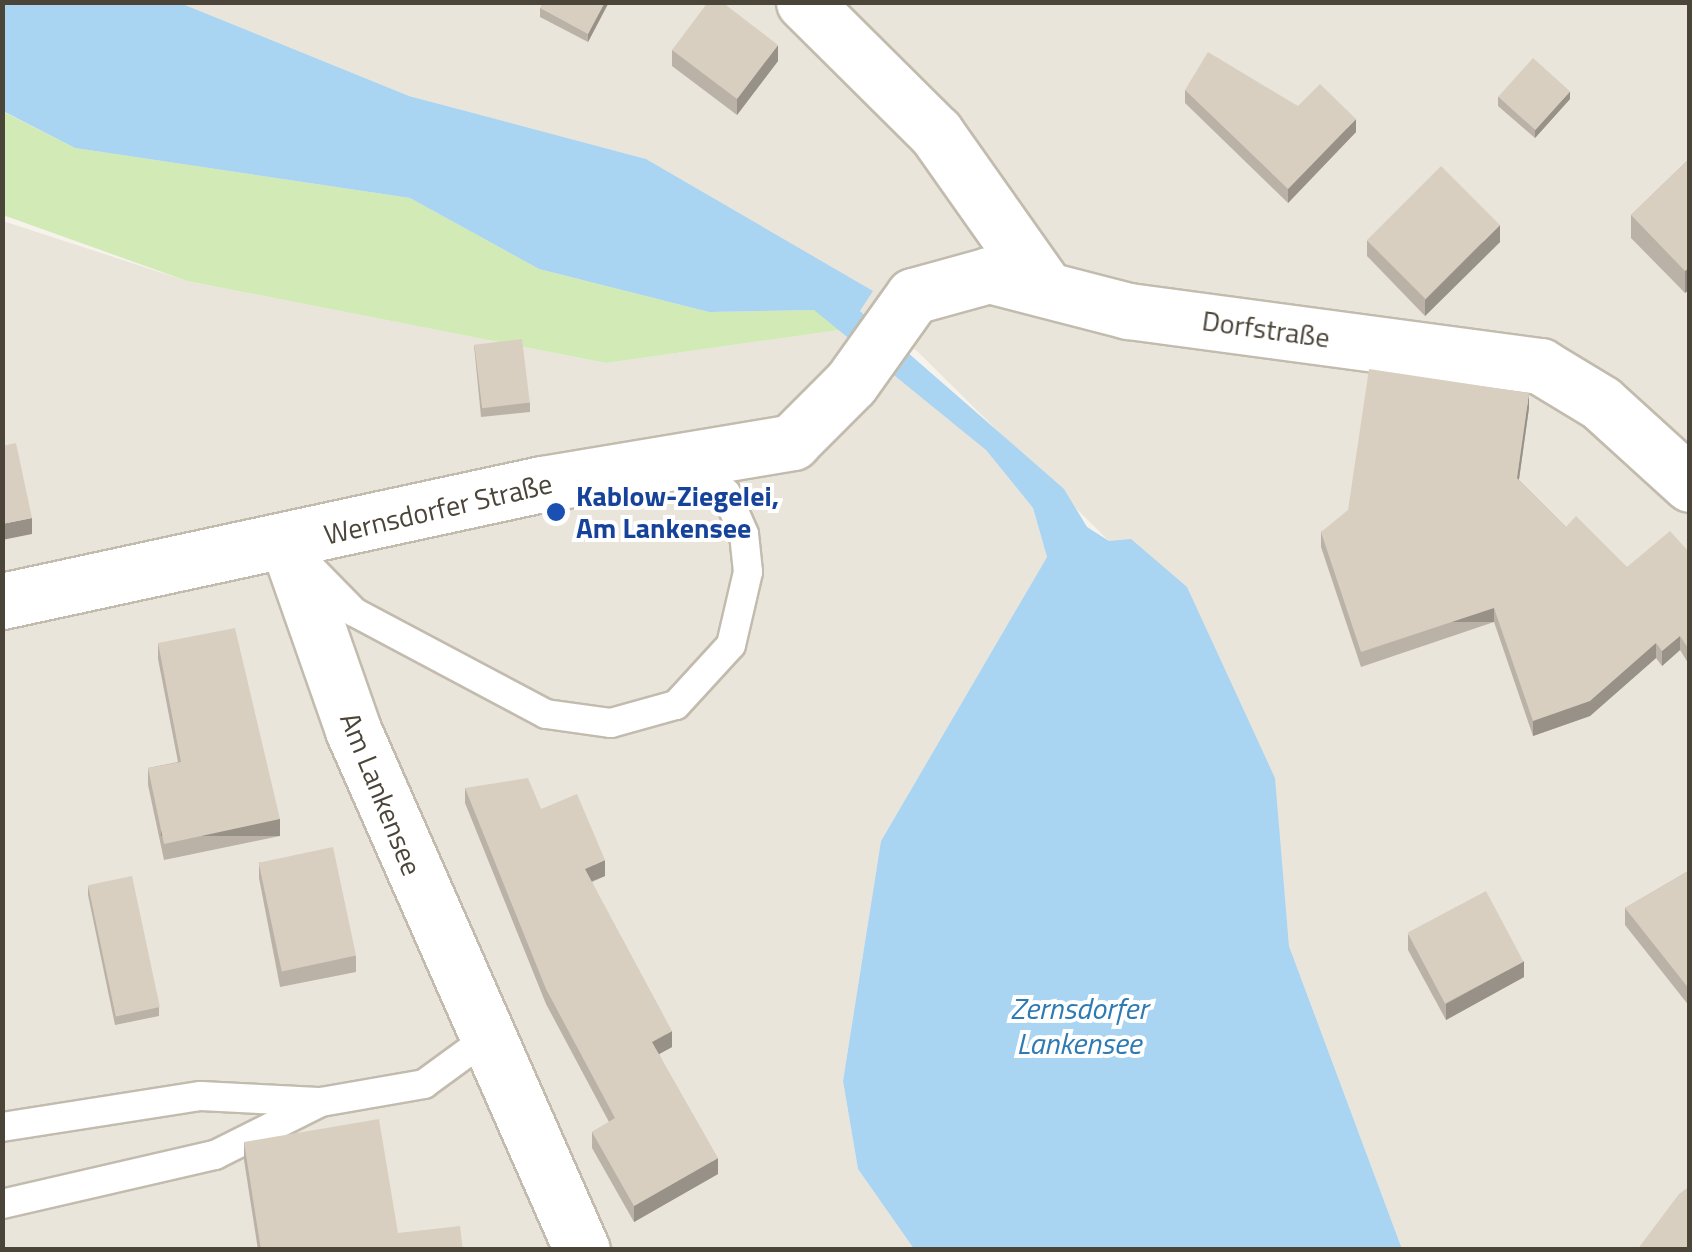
<!DOCTYPE html>
<meta charset="utf-8">
<style>
body{margin:0}
#map{position:relative;width:1692px;height:1252px;overflow:hidden;background:#f6f3ec;font-family:"Titillium Web",sans-serif}
div>[style]{position:absolute}
.residential>*{inset:0;background:#eae5da}
.green>*{inset:0;background:#d2eab5}
.water>*{inset:0;background:#a9d4f2}
.roads{filter:drop-shadow(2px 0 #c2bbae) drop-shadow(-2px 0 #c2bbae) drop-shadow(0 2px #c2bbae) drop-shadow(0 -2px #c2bbae)}
.lane>*{height:28px;margin:-14px;padding:0 14px;transform-origin:14px;border-radius:14px;background:#fff}
.street>*{height:55px;margin:-27.5px;padding:0 27.5px;transform-origin:27.5px;border-radius:27.5px;background:#fff}
.wall>*{inset:0;background:#bab2a6}
.shaded-wall>*{inset:0;background:#979187;transform-origin:0 0}
.building>*{inset:0;background:#d8cfc1;transform-origin:0 0}
.dots>*{width:28px;height:28px;translate:-50% -50%;box-sizing:border-box;border:5px solid #fff;border-radius:50%}
span{translate:-50% -50%;white-space:nowrap;text-align:center;line-height:1.15;-webkit-text-stroke:8px #fff;paint-order:stroke}
.street-label{font-size:28px;color:#4b4439}
.transit-label{font-size:28px;color:#164399;font-weight:700}
.left{translate:0 -50%;text-align:left}
.water-label{font-size:30px;color:#2e7ab2;font-style:italic}
.frame{position:absolute;inset:0;border:5px solid #4b4439;pointer-events:none}
</style>
<div id="map">
<div class="residential">
<i style="clip-path:polygon(180px 3px,1689px 3px,1689px 1249px,1402px 1249px,1289px 946px,1274px 778px,1109px 541px,917px 351px,860px 311px,872px 291px,646px 159px,409px 96px)"></i>
<i style="clip-path:polygon(3px 221px,187px 281px,606px 363px,846px 329px,986px 450px,1033px 508px,1047px 557px,881px 841px,843px 1081px,858px 1169px,914px 1249px,3px 1250px)"></i>
</div>
<div class="green">
<i style="clip-path:polygon(2px 111px,75px 148px,410px 198px,539px 269px,709px 312px,814px 310px,846px 329px,606px 363px,187px 281px,3px 215px)"></i>
</div>
<div class="water">
<i style="clip-path:polygon(2px 3px,180px 3px,409px 96px,646px 159px,873px 291px,860px 311px,1064px 489px,1087px 527px,1109px 541px,1131px 539px,1187px 587px,1275px 778px,1289px 946px,1402px 1249px,914px 1249px,858px 1169px,843px 1081px,881px 841px,1047px 557px,1033px 508px,986px 450px,814px 310px,709px 312px,539px 269px,410px 198px,75px 148px,3px 111px)"></i>
</div>
<div class="roads">
<div class="lane">
<i style="left:310px;top:567px;width:63px;rotate:45.6deg"></i>
<i style="left:354px;top:612px;width:217px;rotate:28deg"></i>
<i style="left:546px;top:714px;width:66px;rotate:7.9deg"></i>
<i style="left:611px;top:723px;width:67px;rotate:-15.5deg"></i>
<i style="left:676px;top:705px;width:81px;rotate:-47.5deg"></i>
<i style="left:731px;top:645px;width:75px;rotate:-76.9deg"></i>
<i style="left:748px;top:572px;width:38px;rotate:-96deg"></i>
<i style="left:744px;top:534px;width:45px;rotate:-113.7deg"></i>
<i style="left:726px;top:493px;width:46px;rotate:-142.1deg"></i>
<i style="left:2px;top:1127px;width:201px;rotate:-8.9deg"></i>
<i style="left:201px;top:1096px;width:117px;rotate:2.9deg"></i>
<i style="left:2px;top:1204px;width:219px;rotate:-13deg"></i>
<i style="left:215px;top:1155px;width:119px;rotate:-26.6deg"></i>
<i style="left:321px;top:1102px;width:105px;rotate:-9.9deg"></i>
<i style="left:424px;top:1084px;width:78px;rotate:-36.1deg"></i>
</div>
<div class="street">
<i style="left:804px;top:2px;width:186px;rotate:44.8deg"></i>
<i style="left:936px;top:133px;width:184px;rotate:54.8deg"></i>
<i style="left:288px;top:544px;width:197px;rotate:70.7deg"></i>
<i style="left:353px;top:730px;width:568px;rotate:66.23deg"></i>
<i style="left:2px;top:601px;width:553px;rotate:-12.23deg"></i>
<i style="left:542px;top:484px;width:254px;rotate:-9.5deg"></i>
<i style="left:792px;top:442px;width:83px;rotate:-45deg"></i>
<i style="left:851px;top:383px;width:107px;rotate:-54.5deg"></i>
<i style="left:913px;top:296px;width:79px;rotate:-15.4deg"></i>
<i style="left:989px;top:275px;width:144px;rotate:14.5deg"></i>
<i style="left:1128px;top:311px;width:416px;rotate:7.6deg"></i>
<i style="left:1540px;top:366px;width:71px;rotate:31.2deg"></i>
<i style="left:1601px;top:403px;width:120px;rotate:42.3deg"></i>
</div>
</div>
<div class="wall">
<i style="clip-path:polygon(609px 2px,588px 42px,540px 17px,540px 8px)"></i>
<i style="clip-path:polygon(672px 50px,778px 61px,737px 115px,672px 66px)"></i>
<i style="clip-path:polygon(1185px 90px,1298px 106px,1356px 132px,1288px 203px,1185px 103px)"></i>
<i style="clip-path:polygon(1498px 97px,1570px 99px,1535px 138px,1498px 106px)"></i>
<i style="clip-path:polygon(1690px 158px,1690px 289px,1685px 293px,1631px 238px,1631px 215px)"></i>
<i style="clip-path:polygon(1367px 240px,1500px 242px,1425px 316px,1367px 256px)"></i>
<i style="clip-path:polygon(474px 345px,530px 403px,530px 412px,481px 417px)"></i>
<i style="clip-path:polygon(1529px 408px,1519px 480px,1566px 527px,1627px 567px,1690px 553px,1690px 666px,1680px 650px,1662px 666px,1656px 658px,1590px 716px,1533px 736px,1494px 622px,1361px 667px,1321px 547px,1321px 532px)"></i>
<i style="clip-path:polygon(158px 643px,280px 836px,164px 860px,148px 785px,148px 768px,178px 762px,158px 659px)"></i>
<i style="clip-path:polygon(465px 788px,541px 809px,605px 876px,592px 882px,672px 1047px,659px 1054px,718px 1174px,634px 1222px,592px 1148px,592px 1132px,609px 1122px,546px 1004px,465px 803px)"></i>
<i style="clip-path:polygon(259px 862px,356px 956px,356px 972px,280px 987px,259px 878px)"></i>
<i style="clip-path:polygon(1690px 870px,1690px 1007px,1625px 925px,1625px 908px)"></i>
<i style="clip-path:polygon(88px 886px,159px 1007px,159px 1016px,115px 1025px,88px 895px)"></i>
<i style="clip-path:polygon(1408px 934px,1524px 977px,1446px 1020px,1408px 950px)"></i>
<i style="clip-path:polygon(244px 1142px,398px 1233px,463px 1250px,258px 1250px,244px 1160px)"></i>
</div>
<div class="shaded-wall">
<i style="clip-path:polygon(605px 2px,609px 2px,588px 42px,588px 34px)"></i>
<i style="clip-path:polygon(778px 45px,778px 61px,737px 115px,737px 99px)"></i>
<i style="clip-path:polygon(1570px 91px,1570px 99px,1535px 138px,1535px 130px)"></i>
<i style="clip-path:polygon(1356px 119px,1356px 132px,1288px 203px,1288px 189px)"></i>
<i style="clip-path:polygon(1500px 225px,1500px 242px,1425px 316px,1425px 300px)"></i>
<i style="clip-path:polygon(1690px 267px,1690px 289px,1685px 293px,1685px 271px)"></i>
<i style="clip-path:polygon(1529px 393px,1529px 408px,1517px 493px,1517px 478px)"></i>
<i style="clip-path:polygon(32px 518px,32px 534px,2px 540px,2px 524px)"></i>
<i style="left:1494px;top:608px;width:14px;height:140px;rotate:90deg"></i>
<i style="clip-path:polygon(1680px 636px,1680px 650px,1662px 666px,1662px 651px)"></i>
<i style="clip-path:polygon(1656px 643px,1656px 658px,1590px 716px,1533px 736px,1533px 721px)"></i>
<i style="left:280px;top:819px;width:17px;height:119px;rotate:90deg"></i>
<i style="clip-path:polygon(605px 860px,605px 876px,585px 884px,585px 869px)"></i>
<i style="clip-path:polygon(1524px 961px,1524px 977px,1446px 1020px,1446px 1004px)"></i>
<i style="clip-path:polygon(672px 1031px,672px 1047px,652px 1058px,652px 1042px)"></i>
<i style="clip-path:polygon(718px 1158px,718px 1174px,634px 1222px,634px 1206px)"></i>
</div>
<div class="building">
<i style="clip-path:polygon(543px 2px,605px 2px,588px 34px,540px 8px)"></i>
<i style="clip-path:polygon(708px 2px,722px 2px,778px 45px,737px 99px,672px 50px)"></i>
<i style="clip-path:polygon(1208px 52px,1298px 106px,1320px 84px,1356px 119px,1288px 189px,1185px 90px)"></i>
<i style="left:1533px;top:58px;width:50px;height:52px;rotate:42deg"></i>
<i style="clip-path:polygon(1690px 158px,1690px 267px,1685px 271px,1631px 215px)"></i>
<i style="left:1441px;top:166px;width:83px;height:105px;rotate:45deg"></i>
<i style="left:522px;top:339px;width:64px;height:48px;rotate:83deg"></i>
<i style="clip-path:polygon(1369px 369px,1529px 393px,1517px 478px,1566px 527px,1576px 516px,1627px 567px,1670px 531px,1690px 553px,1690px 651px,1680px 636px,1662px 651px,1656px 643px,1590px 701px,1533px 721px,1494px 608px,1361px 652px,1321px 532px,1348px 510px)"></i>
<i style="clip-path:polygon(16px 443px,32px 518px,2px 524px,2px 446px)"></i>
<i style="clip-path:polygon(235px 628px,280px 819px,164px 844px,148px 768px,181px 762px,158px 643px)"></i>
<i style="clip-path:polygon(528px 778px,541px 809px,577px 794px,605px 860px,585px 869px,672px 1031px,652px 1042px,718px 1158px,634px 1206px,592px 1132px,615px 1118px,546px 989px,465px 788px)"></i>
<i style="left:333px;top:847px;width:111px;height:76px;rotate:78deg"></i>
<i style="clip-path:polygon(1690px 870px,1690px 990px,1625px 908px)"></i>
<i style="left:132px;top:876px;width:134px;height:45px;rotate:78deg"></i>
<i style="left:1486px;top:891px;width:80px;height:89px;rotate:62deg"></i>
<i style="clip-path:polygon(379px 1119px,398px 1233px,460px 1226px,463px 1250px,326px 1250px,325px 1247px,311px 1250px,261px 1250px,244px 1142px)"></i>
<i style="clip-path:polygon(1690px 1186px,1690px 1250px,1637px 1250px,1679px 1194px)"></i>
</div>
<div class="dots">
<i style="left:556px;top:512px;background:#1a4fb4"></i>
</div>
<div class="street-label">
<span style="left:1266px;top:329px;rotate:8deg">Dorfstraße</span>
<span style="left:438px;top:509px;rotate:-13deg">Wernsdorfer Straße</span>
<span style="left:381px;top:794px;rotate:68deg">Am Lankensee</span>
</div>
<div class="transit-label">
<span class="left" style="left:576px;top:512px">Kablow-Ziegelei,<br>Am Lankensee</span>
</div>
<div class="water-label">
<span style="left:1079px;top:1025px">Zernsdorfer<br>Lankensee</span>
</div>
<div class="frame"></div>
</div>
